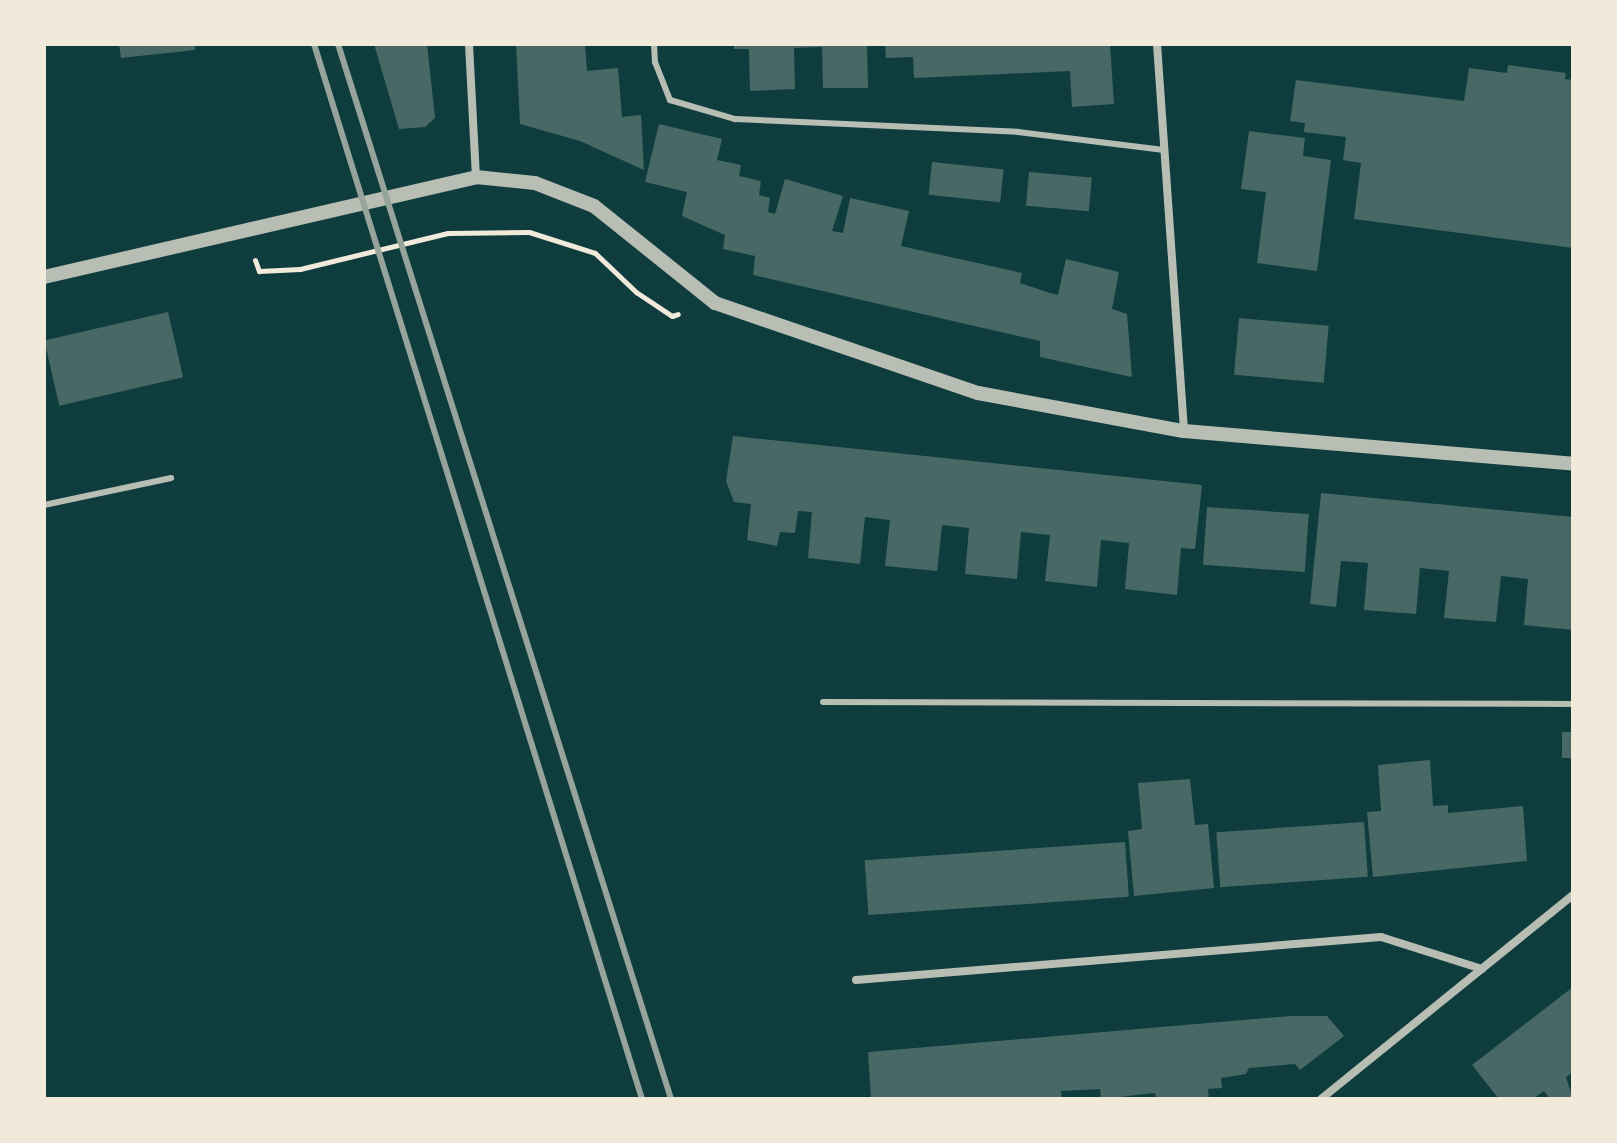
<!DOCTYPE html>
<style>
body{margin:0}
#map{position:relative;width:1617px;height:1143px;overflow:hidden;background:#0f3d3e;font-family:Figtree,sans-serif}
div>[style]{position:absolute}
.building>*{inset:0;background:#486865;transform-origin:0 0}
.path>*{height:5px;margin:-2.5px;padding:0 2.5px;transform-origin:2.5px;border-radius:2.5px;background:#f1e9da}
.service>*{height:6px;margin:-3px;padding:0 3px;transform-origin:3px;border-radius:3px;background:#b8beb3}
.minor>*{height:8px;margin:-4px;padding:0 4px;transform-origin:4px;border-radius:4px;background:#b8beb3}
.tertiary>*{height:14px;margin:-7px;padding:0 7px;transform-origin:7px;border-radius:7px;background:#b8beb3}
.rail>*{height:6px;margin:-3px;padding:0 3px;transform-origin:3px;border-radius:3px;background:#97a49c}
span{translate:-50% -50%;white-space:nowrap;text-align:center;line-height:1.15;-webkit-text-stroke:6px #f1e9da;paint-order:stroke}
.frame{position:absolute;inset:0;border:46px solid #f1e9da;pointer-events:none}
</style>
<div id="map">
<div class="building">
<i style="clip-path:polygon(119px 44px,195px 44px,195px 50px,121px 58px)"></i>
<i style="clip-path:polygon(374px 44px,427px 44px,435px 118px,425px 127px,399px 129px)"></i>
<i style="clip-path:polygon(516px 44px,585px 44px,587px 71px,618px 68px,622px 117px,641px 115px,644px 170px,580px 141px,520px 124px)"></i>
<i style="clip-path:polygon(734px 44px,867px 44px,868px 88px,823px 88px,822px 47px,794px 48px,795px 89px,750px 91px,749px 49px,734px 49px)"></i>
<i style="clip-path:polygon(885px 44px,1110px 44px,1114px 104px,1072px 107px,1070px 71px,914px 78px,913px 57px,886px 58px)"></i>
<i style="clip-path:polygon(1508px 65px,1566px 73px,1565px 79px,1573px 80px,1573px 248px,1354px 219px,1361px 163px,1343px 160px,1346px 137px,1304px 132px,1305px 123px,1290px 121px,1296px 80px,1464px 101px,1469px 68px,1507px 73px)"></i>
<i style="clip-path:polygon(659px 124px,722px 139px,717px 160px,741px 165px,739px 176px,761px 181px,759px 195px,770px 198px,768px 212px,775px 214px,785px 179px,843px 196px,832px 231px,843px 233px,850px 198px,909px 211px,901px 246px,1022px 273px,1020px 283px,1050px 293px,1058px 295px,1066px 259px,1119px 272px,1112px 309px,1127px 314px,1132px 377px,1040px 357px,1040px 341px,753px 275px,755px 256px,723px 249px,725px 235px,682px 216px,687px 192px,645px 182px)"></i>
<i style="clip-path:polygon(1249px 131px,1305px 138px,1303px 156px,1331px 160px,1317px 271px,1257px 263px,1266px 192px,1241px 189px)"></i>
<i style="left:932px;top:162px;width:72px;height:33px;rotate:6deg"></i>
<i style="left:1029px;top:172px;width:63px;height:34px;rotate:5deg"></i>
<i style="left:168px;top:312px;width:67px;height:127px;rotate:77deg"></i>
<i style="left:1239px;top:318px;width:90px;height:57px;rotate:5deg"></i>
<i style="clip-path:polygon(733px 436px,1202px 485px,1195px 549px,1181px 548px,1177px 595px,1125px 589px,1129px 543px,1101px 540px,1097px 587px,1045px 581px,1050px 535px,1021px 532px,1017px 579px,965px 574px,969px 528px,942px 525px,937px 571px,885px 566px,890px 520px,865px 517px,860px 564px,808px 558px,812px 512px,798px 511px,795px 533px,780px 532px,777px 546px,747px 540px,751px 504px,734px 502px,726px 481px)"></i>
<i style="clip-path:polygon(1321px 493px,1573px 517px,1573px 630px,1524px 625px,1528px 579px,1501px 576px,1496px 622px,1444px 618px,1449px 571px,1420px 568px,1416px 614px,1364px 610px,1368px 563px,1355px 562px,1341px 561px,1336px 607px,1310px 604px)"></i>
<i style="left:1207px;top:507px;width:102px;height:58px;rotate:4deg"></i>
<i style="left:1573px;top:732px;width:26px;height:11px;rotate:90deg"></i>
<i style="clip-path:polygon(1430px 760px,1433px 806px,1448px 805px,1448px 813px,1523px 806px,1527px 861px,1373px 877px,1367px 812px,1381px 811px,1378px 765px)"></i>
<i style="clip-path:polygon(1190px 779px,1195px 825px,1208px 824px,1214px 888px,1134px 896px,1128px 831px,1142px 829px,1138px 783px)"></i>
<i style="left:1364px;top:822px;width:55px;height:148px;rotate:86deg"></i>
<i style="left:1125px;top:842px;width:55px;height:261px;rotate:86deg"></i>
<i style="clip-path:polygon(1573px 987px,1573px 1072px,1566px 1077px,1573px 1099px,1550px 1099px,1544px 1091px,1533px 1099px,1499px 1099px,1472px 1065px)"></i>
<i style="clip-path:polygon(1291px 1016px,1327px 1016px,1344px 1036px,1300px 1070px,1295px 1064px,1249px 1068px,1246px 1074px,1221px 1078px,1222px 1088px,1208px 1089px,1209px 1099px,1156px 1099px,1155px 1093px,1101px 1099px,1100px 1089px,1061px 1091px,1062px 1099px,871px 1099px,868px 1052px)"></i>
</div>
<div class="path">
<i style="left:255px;top:260px;width:12px;rotate:70deg"></i>
<i style="left:259px;top:271px;width:41px;rotate:-2.8deg"></i>
<i style="left:300px;top:269px;width:152px;rotate:-13.7deg"></i>
<i style="left:448px;top:233px;width:81px;rotate:-0.7deg"></i>
<i style="left:529px;top:232px;width:69px;rotate:17.7deg"></i>
<i style="left:595px;top:253px;width:57px;rotate:43.6deg"></i>
<i style="left:636px;top:292px;width:43px;rotate:33.7deg"></i>
<i style="left:672px;top:316px;width:6px;rotate:-18deg"></i>
</div>
<div class="service">
<i style="left:654px;top:44px;width:18px;rotate:87deg"></i>
<i style="left:655px;top:62px;width:41px;rotate:68.5deg"></i>
<i style="left:670px;top:100px;width:68px;rotate:16.3deg"></i>
<i style="left:735px;top:119px;width:283px;rotate:2.6deg"></i>
<i style="left:1018px;top:132px;width:147px;rotate:7deg"></i>
<i style="left:44px;top:505px;width:130px;rotate:-12deg"></i>
<i style="left:823px;top:702px;width:750px;rotate:0.15deg"></i>
</div>
<div class="minor">
<i style="left:469px;top:44px;width:133px;rotate:87deg"></i>
<i style="left:1157px;top:44px;width:388px;rotate:86deg"></i>
<i style="left:856px;top:980px;width:527px;rotate:-4.68deg"></i>
<i style="left:1381px;top:937px;width:106px;rotate:17.6deg"></i>
<i style="left:1321px;top:1099px;width:324px;rotate:-39deg"></i>
</div>
<div class="tertiary">
<i style="left:44px;top:277px;width:443px;rotate:-13deg"></i>
<i style="left:476px;top:177px;width:59px;rotate:5.8deg"></i>
<i style="left:535px;top:183px;width:63px;rotate:21.3deg"></i>
<i style="left:594px;top:206px;width:155px;rotate:38.7deg"></i>
<i style="left:715px;top:303px;width:278px;rotate:18.9deg"></i>
<i style="left:978px;top:393px;width:209px;rotate:10.5deg"></i>
<i style="left:1184px;top:431px;width:390px;rotate:4.8deg"></i>
</div>
<div class="rail">
<i style="left:314px;top:44px;width:1105px;rotate:72.73deg"></i>
<i style="left:338px;top:44px;width:1106px;rotate:72.48deg"></i>
</div>
<div class="frame"></div>
</div>
